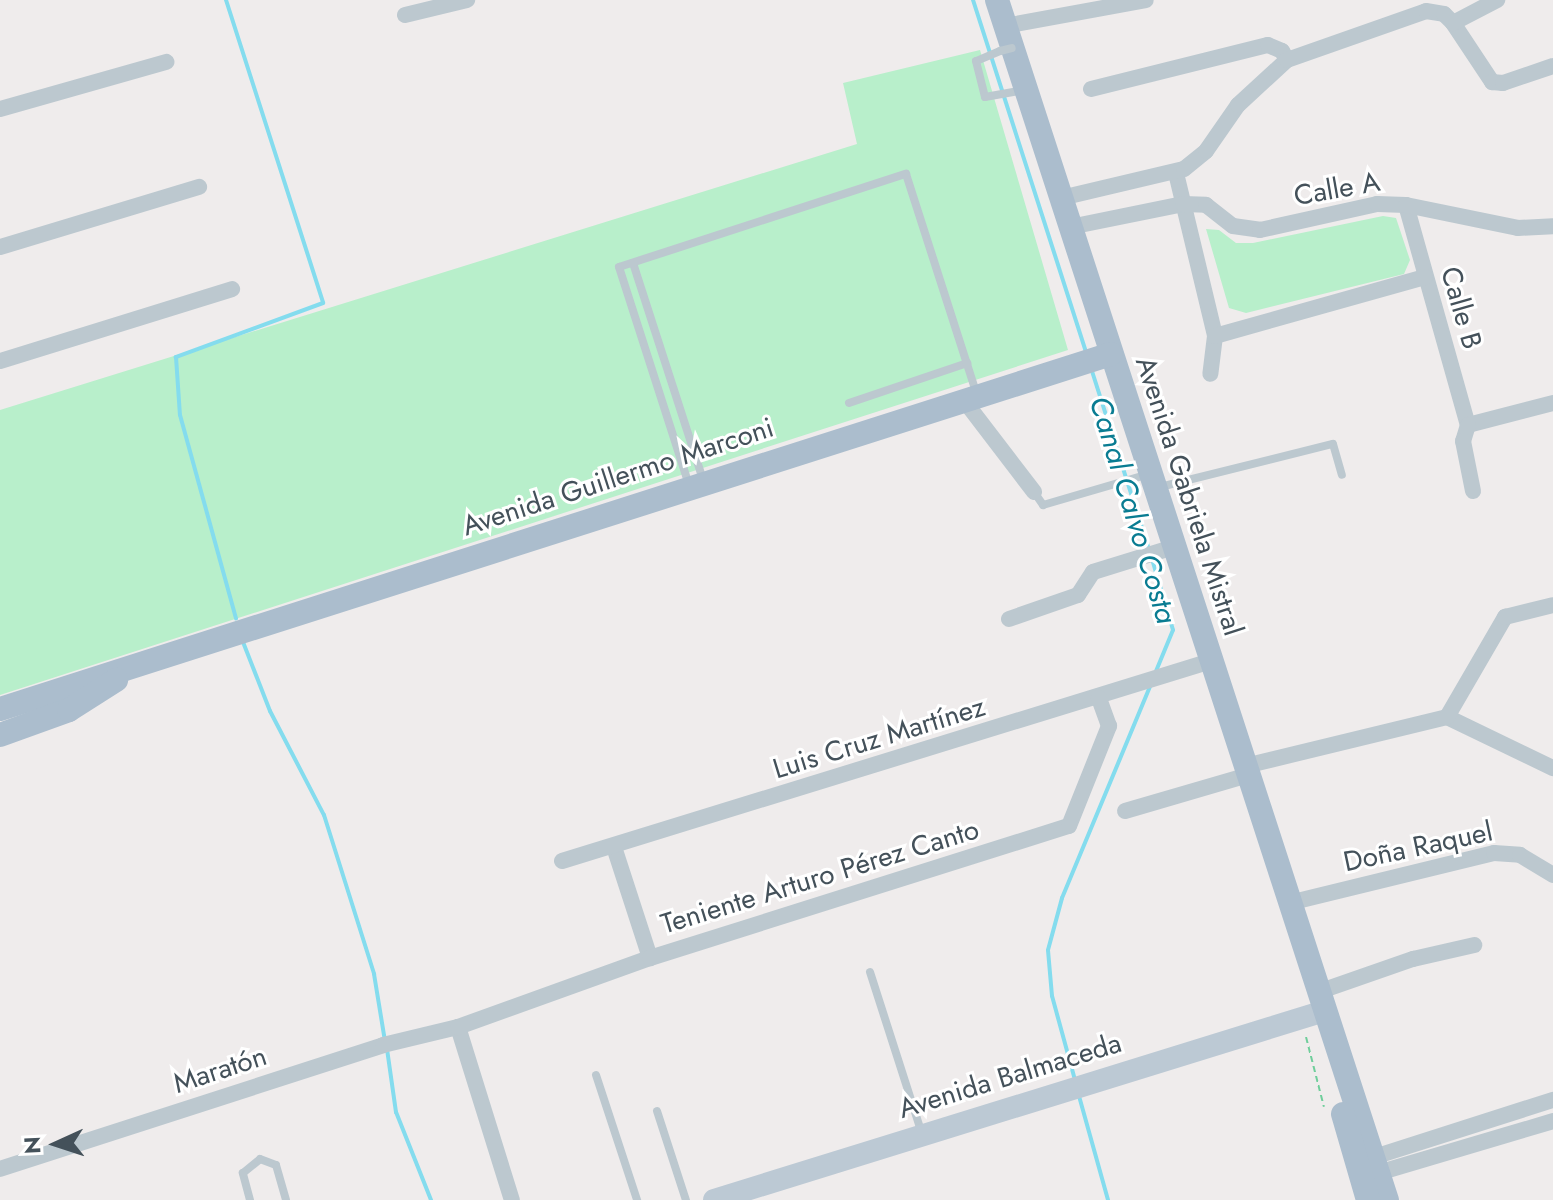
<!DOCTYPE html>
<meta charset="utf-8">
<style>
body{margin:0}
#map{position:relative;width:1553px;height:1200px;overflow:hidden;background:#efecec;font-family:Jost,sans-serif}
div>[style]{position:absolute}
.green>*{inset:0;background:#b8efcb}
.stream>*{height:4px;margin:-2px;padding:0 2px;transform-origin:2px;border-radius:2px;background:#84dcee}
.path>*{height:2px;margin-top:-1px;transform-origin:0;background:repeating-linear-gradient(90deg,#70ce9b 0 6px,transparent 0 10px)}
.service>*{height:8px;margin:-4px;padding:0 4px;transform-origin:4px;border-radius:4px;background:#bcc8cf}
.minor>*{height:16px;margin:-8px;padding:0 8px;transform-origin:8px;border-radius:8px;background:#bcc8cf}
.secondary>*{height:22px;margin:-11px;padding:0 11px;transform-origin:11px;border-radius:11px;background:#bcc9d4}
.primary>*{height:24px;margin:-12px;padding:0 12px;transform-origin:12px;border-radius:12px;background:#abbdcd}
.service-bridge>*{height:8px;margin:-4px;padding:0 4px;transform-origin:4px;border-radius:4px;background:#bcc8cf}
span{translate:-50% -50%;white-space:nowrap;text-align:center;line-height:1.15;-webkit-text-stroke:6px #fff;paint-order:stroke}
.street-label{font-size:28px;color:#44515a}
.water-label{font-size:30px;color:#097c92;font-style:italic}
.north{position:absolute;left:16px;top:1104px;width:80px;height:80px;-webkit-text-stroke:6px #fff;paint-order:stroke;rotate:267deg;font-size:22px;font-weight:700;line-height:32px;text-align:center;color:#44515a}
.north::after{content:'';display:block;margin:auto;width:28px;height:36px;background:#44515a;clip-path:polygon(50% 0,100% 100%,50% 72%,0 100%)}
</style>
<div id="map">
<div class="green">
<i style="clip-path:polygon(980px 50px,1068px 350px,0 695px,0 410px,857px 144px,843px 83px)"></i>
<i style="clip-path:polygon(1383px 216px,1396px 218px,1410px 260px,1404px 274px,1246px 313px,1229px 308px,1206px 229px,1219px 230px,1236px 243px,1253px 243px)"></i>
</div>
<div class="stream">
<i style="left:226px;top:0;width:318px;rotate:72.2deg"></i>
<i style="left:323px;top:303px;width:157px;rotate:159.8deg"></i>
<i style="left:176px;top:357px;width:58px;rotate:86.1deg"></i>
<i style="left:180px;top:415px;width:211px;rotate:74.6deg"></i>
<i style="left:973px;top:0;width:370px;rotate:72.2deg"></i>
<i style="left:1091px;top:368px;width:191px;rotate:72.3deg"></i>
<i style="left:1152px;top:559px;width:74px;rotate:73.5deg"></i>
<i style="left:1173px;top:630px;width:44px;rotate:112.5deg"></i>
<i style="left:243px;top:642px;width:74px;rotate:68.6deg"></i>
<i style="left:270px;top:711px;width:117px;rotate:62.6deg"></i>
<i style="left:324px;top:815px;width:167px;rotate:72.5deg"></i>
<i style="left:374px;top:974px;width:68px;rotate:80.7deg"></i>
<i style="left:387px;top:1049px;width:64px;rotate:81.9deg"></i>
<i style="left:396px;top:1112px;width:95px;rotate:68.3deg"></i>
<i style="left:1075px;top:1080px;width:87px;rotate:-105.3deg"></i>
<i style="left:1052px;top:996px;width:46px;rotate:-95deg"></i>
<i style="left:1048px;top:950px;width:54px;rotate:-74.9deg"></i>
<i style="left:1062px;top:898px;width:229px;rotate:-67.4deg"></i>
<i style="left:1079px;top:1096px;width:108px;rotate:74.4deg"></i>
</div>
<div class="path">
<i style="left:1306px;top:1037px;width:72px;rotate:75.6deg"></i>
</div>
<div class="service">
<i style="left:1000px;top:51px;width:26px;rotate:157deg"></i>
<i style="left:976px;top:61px;width:37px;rotate:76deg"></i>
<i style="left:985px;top:97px;width:39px;rotate:-10deg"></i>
<i style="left:633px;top:263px;width:228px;rotate:72.1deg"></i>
<i style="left:849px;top:403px;width:125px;rotate:-18.7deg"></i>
<i style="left:689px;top:485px;width:229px;rotate:-107.8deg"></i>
<i style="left:619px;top:267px;width:302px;rotate:-18deg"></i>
<i style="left:906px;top:174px;width:232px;rotate:72.2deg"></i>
<i style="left:1160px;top:487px;width:178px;rotate:-14deg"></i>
<i style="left:1333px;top:444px;width:32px;rotate:74deg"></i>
<i style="left:1034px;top:492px;width:16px;rotate:55deg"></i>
<i style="left:1043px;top:505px;width:110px;rotate:-16.3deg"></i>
<i style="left:870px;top:972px;width:170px;rotate:72.2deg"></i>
<i style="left:596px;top:1075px;width:132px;rotate:71.8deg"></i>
<i style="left:657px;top:1111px;width:94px;rotate:72deg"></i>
<i style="left:250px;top:1200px;width:28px;rotate:-105deg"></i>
<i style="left:243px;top:1173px;width:22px;rotate:-39deg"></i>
<i style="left:260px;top:1159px;width:17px;rotate:21deg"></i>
<i style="left:276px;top:1165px;width:36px;rotate:74deg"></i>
</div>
<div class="minor">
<i style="left:405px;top:15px;width:64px;rotate:-13.6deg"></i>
<i style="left:1453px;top:23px;width:71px;rotate:56.5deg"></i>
<i style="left:1492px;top:82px;width:11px;rotate:5deg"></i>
<i style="left:1503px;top:83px;width:53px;rotate:-18.8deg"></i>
<i style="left:1005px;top:26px;width:143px;rotate:-10.4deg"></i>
<i style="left:1091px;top:89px;width:182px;rotate:-14deg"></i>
<i style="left:1268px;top:45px;width:15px;rotate:23deg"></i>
<i style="left:1282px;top:51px;width:10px;rotate:61deg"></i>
<i style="left:0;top:109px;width:173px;rotate:-15.8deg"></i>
<i style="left:1176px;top:173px;width:168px;rotate:76.5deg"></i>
<i style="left:1215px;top:336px;width:38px;rotate:97deg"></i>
<i style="left:1061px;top:198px;width:126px;rotate:-13.3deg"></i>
<i style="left:1184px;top:169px;width:28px;rotate:-39deg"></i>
<i style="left:1206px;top:151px;width:56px;rotate:-55.2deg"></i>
<i style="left:1238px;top:105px;width:67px;rotate:-42.6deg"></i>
<i style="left:1287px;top:60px;width:147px;rotate:-19.4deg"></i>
<i style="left:1426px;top:11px;width:18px;rotate:9deg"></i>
<i style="left:1444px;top:14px;width:13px;rotate:45deg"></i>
<i style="left:1453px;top:23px;width:50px;rotate:-27.6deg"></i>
<i style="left:1406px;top:205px;width:229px;rotate:74.3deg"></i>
<i style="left:1070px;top:227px;width:115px;rotate:-11.5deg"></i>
<i style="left:1183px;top:204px;width:23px;rotate:2deg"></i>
<i style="left:1206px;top:205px;width:34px;rotate:38deg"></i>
<i style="left:1233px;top:226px;width:27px;rotate:8deg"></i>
<i style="left:1260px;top:230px;width:120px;rotate:-12.5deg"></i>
<i style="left:1377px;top:204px;width:29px;rotate:2deg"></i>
<i style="left:1406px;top:205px;width:114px;rotate:11.6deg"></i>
<i style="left:1518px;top:228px;width:35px;rotate:-3deg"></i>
<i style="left:0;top:247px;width:208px;rotate:-16.8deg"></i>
<i style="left:1215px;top:336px;width:218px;rotate:-15.7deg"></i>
<i style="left:0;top:361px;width:243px;rotate:-17.2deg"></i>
<i style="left:963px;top:399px;width:117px;rotate:52.6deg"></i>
<i style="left:1468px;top:425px;width:88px;rotate:-14.5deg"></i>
<i style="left:1468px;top:425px;width:17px;rotate:107deg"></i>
<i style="left:1463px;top:441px;width:51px;rotate:78.7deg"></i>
<i style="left:1009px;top:619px;width:73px;rotate:-19.2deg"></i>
<i style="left:1078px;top:595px;width:27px;rotate:-57deg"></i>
<i style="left:1093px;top:572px;width:85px;rotate:-17.2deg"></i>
<i style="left:1447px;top:717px;width:118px;rotate:25.7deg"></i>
<i style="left:1245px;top:766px;width:208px;rotate:-13.6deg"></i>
<i style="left:1447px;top:717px;width:116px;rotate:-59.9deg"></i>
<i style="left:1505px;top:617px;width:49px;rotate:-14deg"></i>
<i style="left:1125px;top:811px;width:128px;rotate:-16.3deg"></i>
<i style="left:614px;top:847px;width:117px;rotate:72deg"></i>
<i style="left:562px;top:861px;width:679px;rotate:-17.13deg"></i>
<i style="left:1289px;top:903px;width:211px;rotate:-13.7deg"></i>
<i style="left:1494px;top:853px;width:26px;rotate:4deg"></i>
<i style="left:1520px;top:855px;width:39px;rotate:31deg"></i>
<i style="left:1318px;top:992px;width:101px;rotate:-19.2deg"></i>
<i style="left:1413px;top:959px;width:63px;rotate:-12.9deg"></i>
<i style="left:458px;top:1027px;width:181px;rotate:72.7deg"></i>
<i style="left:1374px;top:1157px;width:188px;rotate:-17.7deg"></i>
<i style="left:0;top:1169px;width:403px;rotate:-17.9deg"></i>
<i style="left:383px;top:1045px;width:77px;rotate:-13.5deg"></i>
<i style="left:458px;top:1027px;width:204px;rotate:-19.8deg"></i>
<i style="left:650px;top:958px;width:439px;rotate:-17.5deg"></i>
<i style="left:1069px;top:826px;width:108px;rotate:-68.2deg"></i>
<i style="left:1109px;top:726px;width:30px;rotate:-110deg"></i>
<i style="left:1378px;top:1173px;width:183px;rotate:-16.5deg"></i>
</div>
<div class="secondary">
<i style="left:714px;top:1200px;width:639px;rotate:-17.21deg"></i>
</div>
<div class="primary">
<i style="left:997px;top:0;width:1262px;rotate:72deg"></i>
<i style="left:0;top:709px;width:1166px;rotate:-17.72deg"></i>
<i style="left:0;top:735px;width:73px;rotate:-19.9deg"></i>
<i style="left:69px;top:710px;width:56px;rotate:-32.6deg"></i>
<i style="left:1343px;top:1114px;width:90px;rotate:73.8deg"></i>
</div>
<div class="service-bridge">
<i style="left:1000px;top:51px;width:12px;rotate:-14deg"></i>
</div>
<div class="street-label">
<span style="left:1337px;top:189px;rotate:-10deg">Calle A</span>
<span style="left:1461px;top:308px;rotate:74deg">Calle B</span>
<span style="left:618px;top:477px;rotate:-18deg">Avenida Guillermo Marconi</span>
<span style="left:1189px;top:496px;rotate:72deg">Avenida Gabriela Mistral</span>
<span style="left:879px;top:738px;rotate:-17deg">Luis Cruz Martínez</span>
<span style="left:1418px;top:847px;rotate:-12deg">Doña Raquel</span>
<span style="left:820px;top:877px;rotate:-17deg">Teniente Arturo Pérez Canto</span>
<span style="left:220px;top:1070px;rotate:-18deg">Maratón</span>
<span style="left:1010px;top:1076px;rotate:-17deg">Avenida Balmaceda</span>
</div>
<div class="water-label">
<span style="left:1133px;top:510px;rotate:73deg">Canal Calvo Costa</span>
</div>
<div class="north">N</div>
</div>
